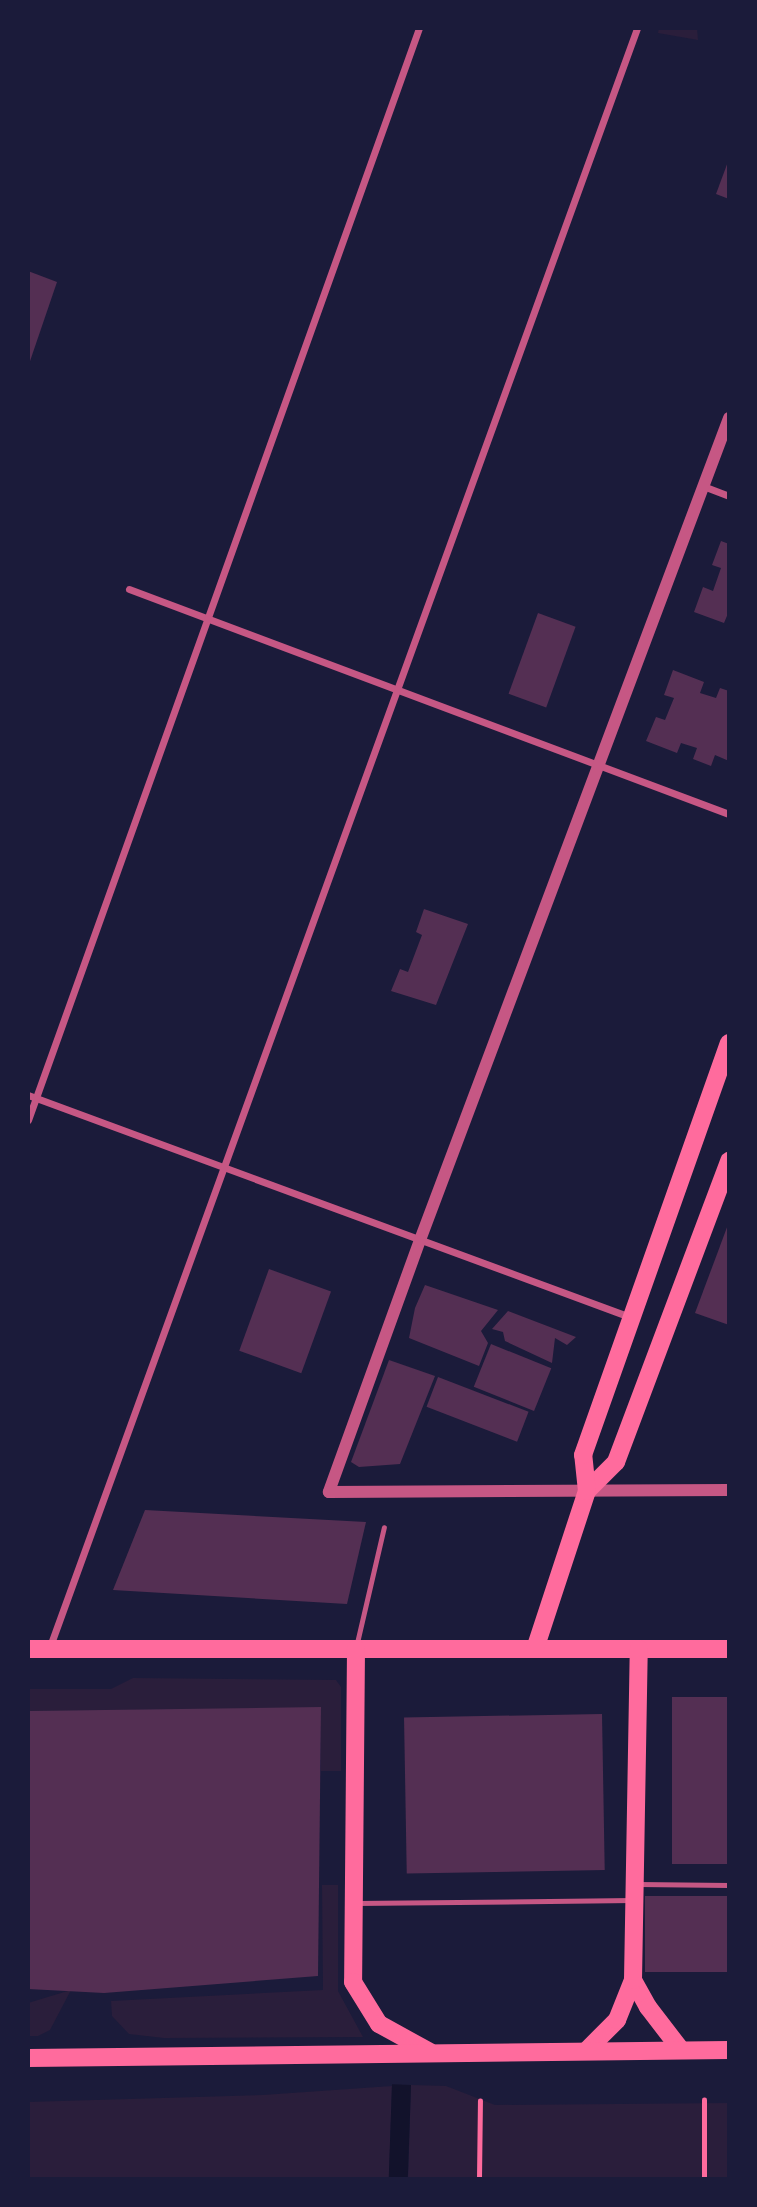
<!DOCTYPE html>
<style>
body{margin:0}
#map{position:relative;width:757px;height:2207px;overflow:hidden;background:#1b1b3a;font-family:Lato,sans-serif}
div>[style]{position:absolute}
.green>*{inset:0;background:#2a1e3b}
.water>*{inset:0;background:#12122b;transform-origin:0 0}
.building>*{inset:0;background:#542f53;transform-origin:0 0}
.path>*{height:4.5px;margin:-2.25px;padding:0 2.25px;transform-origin:2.25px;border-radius:2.25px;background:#ff6b9d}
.service>*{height:5px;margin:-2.5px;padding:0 2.5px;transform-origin:2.5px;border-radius:2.5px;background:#c65784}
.minor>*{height:7px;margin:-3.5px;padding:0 3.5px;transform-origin:3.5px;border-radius:3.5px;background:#c65784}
.tertiary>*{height:12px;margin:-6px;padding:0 6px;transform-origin:6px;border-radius:6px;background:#c65784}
.primary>*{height:18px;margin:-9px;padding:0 9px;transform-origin:9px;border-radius:9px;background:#ff6b9d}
span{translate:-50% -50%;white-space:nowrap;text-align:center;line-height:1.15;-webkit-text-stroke:5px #1b1b3a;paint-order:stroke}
.frame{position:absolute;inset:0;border:30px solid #1b1b3a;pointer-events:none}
</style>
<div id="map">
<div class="green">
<i style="clip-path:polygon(659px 28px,697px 28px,698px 40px,658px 33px)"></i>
<i style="clip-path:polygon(133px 1678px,336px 1680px,341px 1687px,341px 1771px,321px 1771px,321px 1708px,28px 1711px,28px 1689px,111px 1689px)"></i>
<i style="clip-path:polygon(322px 1885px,338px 1885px,338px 1991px,363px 2037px,164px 2038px,129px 2034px,112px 2016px,111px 2001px,323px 1990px)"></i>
<i style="clip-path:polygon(71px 1990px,50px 2030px,38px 2036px,28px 2036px,28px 2003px)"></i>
<i style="clip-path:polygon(411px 2085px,446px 2086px,495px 2105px,729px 2103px,729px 2179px,408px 2179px)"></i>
<i style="clip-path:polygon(392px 2086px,389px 2179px,28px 2179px,28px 2102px,263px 2095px)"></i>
</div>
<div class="water">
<i style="left:411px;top:2085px;width:94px;height:19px;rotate:92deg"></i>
</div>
<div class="building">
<i style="clip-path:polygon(729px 159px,729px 199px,716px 194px)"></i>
<i style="clip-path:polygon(28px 271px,57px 282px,28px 367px)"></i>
<i style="clip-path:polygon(721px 541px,729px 544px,729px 611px,724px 623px,694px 612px,703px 587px,713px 591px,721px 568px,712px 565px)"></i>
<i style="left:538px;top:613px;width:40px;height:86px;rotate:20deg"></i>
<i style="clip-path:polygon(673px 670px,704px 682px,700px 693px,716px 698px,720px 688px,729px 691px,729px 761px,715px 755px,711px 766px,693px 759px,697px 748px,681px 743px,677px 753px,646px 741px,656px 717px,665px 720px,674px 698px,664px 695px)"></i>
<i style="clip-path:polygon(424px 909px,468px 924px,436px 1005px,391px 991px,400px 969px,408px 972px,422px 935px,416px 932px)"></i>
<i style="clip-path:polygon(729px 1222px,729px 1325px,695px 1313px)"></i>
<i style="left:269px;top:1269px;width:66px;height:87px;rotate:20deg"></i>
<i style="clip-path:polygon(425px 1285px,498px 1310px,481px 1331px,488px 1343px,479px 1366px,409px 1338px,415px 1308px)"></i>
<i style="clip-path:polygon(508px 1311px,576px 1337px,567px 1345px,555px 1338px,552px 1363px,505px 1341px,503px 1332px,492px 1329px)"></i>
<i style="left:491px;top:1344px;width:65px;height:46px;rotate:22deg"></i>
<i style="clip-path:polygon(389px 1360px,435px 1376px,400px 1464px,359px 1467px,351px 1462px)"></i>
<i style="left:438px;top:1377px;width:97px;height:32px;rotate:21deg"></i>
<i style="clip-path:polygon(145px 1510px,366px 1522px,347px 1604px,113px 1590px)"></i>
<i style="left:672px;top:1697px;width:57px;height:167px"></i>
<i style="clip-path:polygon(321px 1707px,318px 1976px,104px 1993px,28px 1989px,28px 1711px)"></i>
<i style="left:602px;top:1714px;width:156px;height:198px;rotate:89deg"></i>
<i style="left:645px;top:1896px;width:84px;height:76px"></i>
</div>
<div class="path">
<i style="left:479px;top:2179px;width:78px;rotate:-89.3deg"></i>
<i style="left:704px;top:2179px;width:79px;rotate:-90deg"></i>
</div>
<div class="service">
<i style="left:356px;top:1647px;width:123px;rotate:-76.9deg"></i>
<i style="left:638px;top:1884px;width:91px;rotate:0.6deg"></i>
<i style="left:355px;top:1903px;width:278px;rotate:-0.6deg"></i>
</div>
<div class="minor">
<i style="left:703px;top:486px;width:28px;rotate:21deg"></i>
<i style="left:129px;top:589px;width:641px;rotate:20.56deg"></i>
<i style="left:28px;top:1095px;width:642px;rotate:20.24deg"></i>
<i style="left:28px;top:1120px;width:1160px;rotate:-70.3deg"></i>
<i style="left:49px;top:1649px;width:1724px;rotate:-70.06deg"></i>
</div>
<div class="tertiary">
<i style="left:729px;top:418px;width:878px;rotate:110.6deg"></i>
<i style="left:420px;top:1240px;width:268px;rotate:109.9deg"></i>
<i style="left:329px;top:1492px;width:400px;rotate:-0.3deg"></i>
</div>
<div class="primary">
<i style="left:587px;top:1491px;width:41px;rotate:-45deg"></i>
<i style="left:616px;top:1462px;width:322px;rotate:-69.4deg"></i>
<i style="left:28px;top:1649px;width:701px"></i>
<i style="left:356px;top:1649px;width:333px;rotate:90.5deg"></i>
<i style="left:353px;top:1982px;width:49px;rotate:58.2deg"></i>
<i style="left:379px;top:2024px;width:58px;rotate:28.8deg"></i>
<i style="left:535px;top:1649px;width:166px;rotate:-71.8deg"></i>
<i style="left:587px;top:1491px;width:36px;rotate:-96deg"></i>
<i style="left:583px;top:1455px;width:437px;rotate:-70.5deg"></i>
<i style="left:633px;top:1980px;width:31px;rotate:61deg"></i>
<i style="left:648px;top:2007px;width:54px;rotate:52.5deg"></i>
<i style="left:586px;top:2051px;width:44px;rotate:-45deg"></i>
<i style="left:617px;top:2020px;width:43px;rotate:-68.2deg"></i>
<i style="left:633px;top:1980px;width:331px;rotate:-89deg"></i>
<i style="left:28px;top:2058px;width:701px;rotate:-0.65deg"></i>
</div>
<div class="frame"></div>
</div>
